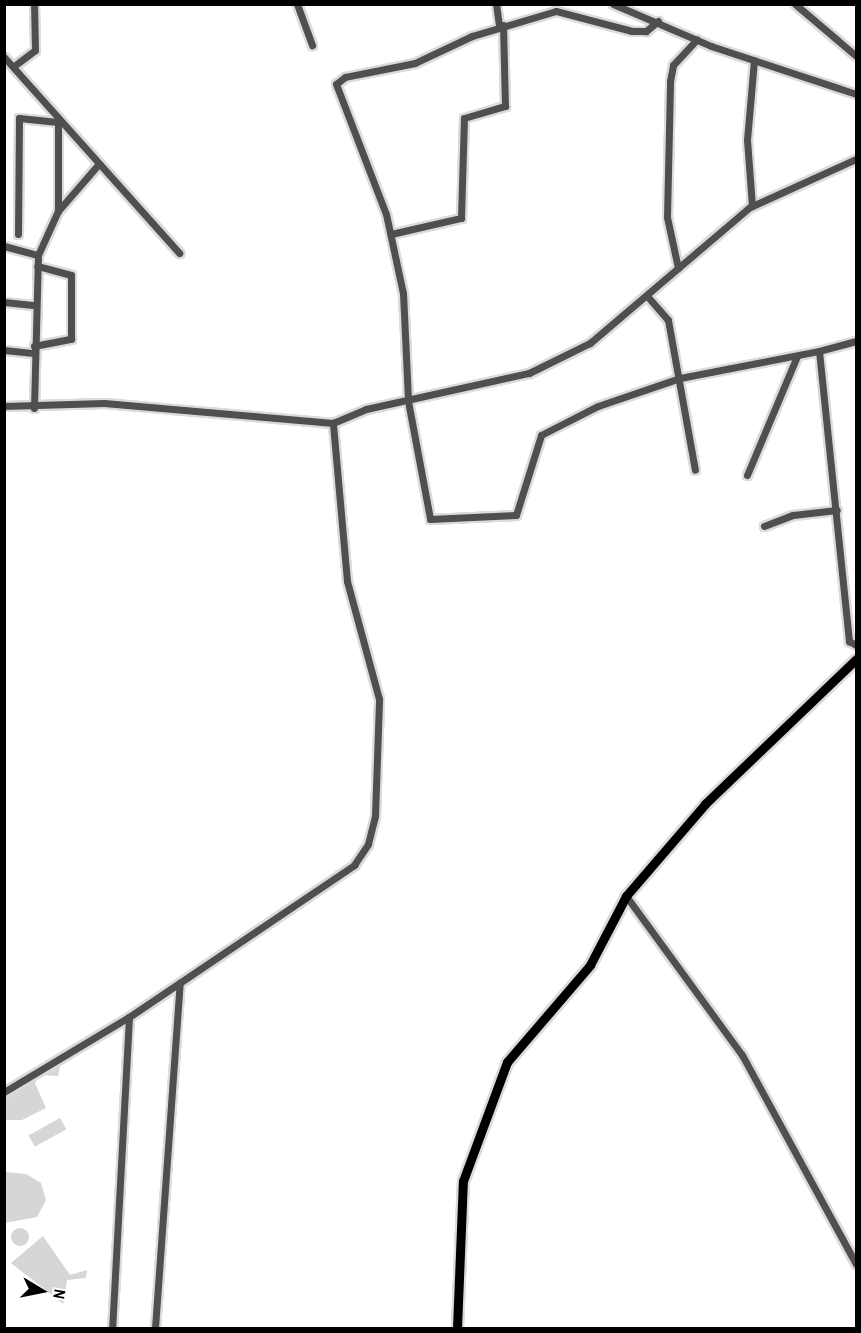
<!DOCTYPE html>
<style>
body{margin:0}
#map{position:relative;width:861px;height:1333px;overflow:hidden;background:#fff;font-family:"Archivo Narrow",sans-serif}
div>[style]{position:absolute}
.green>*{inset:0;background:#d6d6d6;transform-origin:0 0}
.round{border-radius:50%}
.roads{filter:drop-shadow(2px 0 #dbdbdb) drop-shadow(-2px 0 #dbdbdb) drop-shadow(0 2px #dbdbdb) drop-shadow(0 -2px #dbdbdb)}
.minor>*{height:7px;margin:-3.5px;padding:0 3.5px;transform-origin:3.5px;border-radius:3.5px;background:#4f4f4f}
.major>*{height:9px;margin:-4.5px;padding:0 4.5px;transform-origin:4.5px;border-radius:4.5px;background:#000}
span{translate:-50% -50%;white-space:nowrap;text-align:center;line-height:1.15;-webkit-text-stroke:6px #fff;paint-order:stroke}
.frame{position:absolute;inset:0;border:6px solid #000;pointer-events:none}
.north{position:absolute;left:12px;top:1261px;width:60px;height:60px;-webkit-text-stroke:4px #fff;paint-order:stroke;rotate:100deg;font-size:16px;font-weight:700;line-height:24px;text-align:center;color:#000}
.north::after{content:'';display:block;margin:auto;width:21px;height:27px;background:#000;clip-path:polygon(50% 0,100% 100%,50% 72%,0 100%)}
</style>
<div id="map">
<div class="green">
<i style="clip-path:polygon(61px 1060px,58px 1076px,40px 1075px,35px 1083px,46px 1108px,22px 1120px,5px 1120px,5px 1095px)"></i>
<i style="left:60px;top:1118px;width:13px;height:36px;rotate:61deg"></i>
<i style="clip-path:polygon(5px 1172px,26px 1174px,41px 1183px,46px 1200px,37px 1217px,5px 1223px)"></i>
<i class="round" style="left:11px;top:1228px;width:18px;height:18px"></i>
<i style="clip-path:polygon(43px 1236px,70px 1275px,87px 1270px,86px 1278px,67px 1280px,63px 1304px,11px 1263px)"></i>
</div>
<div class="roads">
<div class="minor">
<i style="left:297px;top:4px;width:44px;rotate:69.9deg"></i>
<i style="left:496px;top:4px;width:22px;rotate:82deg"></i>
<i style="left:613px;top:4px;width:107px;rotate:23.2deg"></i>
<i style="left:711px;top:46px;width:153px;rotate:18.3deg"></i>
<i style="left:795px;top:4px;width:80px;rotate:40.4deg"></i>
<i style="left:658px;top:21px;width:16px;rotate:140deg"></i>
<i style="left:646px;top:31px;width:14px;rotate:180deg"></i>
<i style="left:632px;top:31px;width:79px;rotate:-165.3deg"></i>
<i style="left:556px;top:11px;width:88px;rotate:163.4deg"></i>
<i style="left:472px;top:36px;width:63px;rotate:154.7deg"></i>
<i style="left:415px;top:63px;width:71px;rotate:168.7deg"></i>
<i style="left:345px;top:77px;width:11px;rotate:142deg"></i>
<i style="left:336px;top:84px;width:139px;rotate:69deg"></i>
<i style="left:386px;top:214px;width:81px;rotate:77.9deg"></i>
<i style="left:403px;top:293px;width:108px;rotate:87.3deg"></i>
<i style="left:408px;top:401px;width:120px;rotate:79.4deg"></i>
<i style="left:430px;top:519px;width:86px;rotate:-2.7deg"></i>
<i style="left:516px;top:515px;width:84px;rotate:-72.6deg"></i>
<i style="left:541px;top:435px;width:64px;rotate:-27deg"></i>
<i style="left:598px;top:406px;width:87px;rotate:-18.9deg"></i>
<i style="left:680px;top:378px;width:142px;rotate:-11deg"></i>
<i style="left:4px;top:57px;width:263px;rotate:48.2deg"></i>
<i style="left:14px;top:66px;width:26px;rotate:-37deg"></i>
<i style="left:35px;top:50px;width:46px;rotate:-91.2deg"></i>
<i style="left:752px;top:206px;width:66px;rotate:-94.3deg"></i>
<i style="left:747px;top:140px;width:80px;rotate:-85deg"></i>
<i style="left:18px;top:234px;width:116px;rotate:-89.5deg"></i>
<i style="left:19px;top:118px;width:39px;rotate:6deg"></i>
<i style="left:58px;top:122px;width:89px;rotate:90deg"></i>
<i style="left:391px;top:234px;width:72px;rotate:-12.9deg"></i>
<i style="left:461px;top:218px;width:100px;rotate:-88.3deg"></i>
<i style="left:464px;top:118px;width:43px;rotate:-16.3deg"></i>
<i style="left:505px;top:106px;width:81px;rotate:-91.4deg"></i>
<i style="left:4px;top:246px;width:35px;rotate:15deg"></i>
<i style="left:678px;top:268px;width:52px;rotate:-102.2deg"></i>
<i style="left:667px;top:217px;width:136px;rotate:-88.7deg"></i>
<i style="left:670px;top:81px;width:16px;rotate:-79deg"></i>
<i style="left:673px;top:65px;width:35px;rotate:-47deg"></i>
<i style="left:648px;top:297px;width:30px;rotate:49deg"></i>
<i style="left:668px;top:320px;width:152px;rotate:79.8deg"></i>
<i style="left:4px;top:302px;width:31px;rotate:6deg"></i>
<i style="left:856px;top:341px;width:38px;rotate:165deg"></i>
<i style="left:819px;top:351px;width:292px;rotate:84.1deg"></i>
<i style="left:849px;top:641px;width:8px;rotate:30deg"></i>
<i style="left:34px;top:346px;width:38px;rotate:-11deg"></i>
<i style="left:71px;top:339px;width:64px;rotate:-90deg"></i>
<i style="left:71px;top:275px;width:35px;rotate:-165deg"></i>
<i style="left:4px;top:350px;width:30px;rotate:6deg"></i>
<i style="left:4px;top:406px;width:100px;rotate:-1.7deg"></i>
<i style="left:104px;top:403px;width:230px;rotate:5deg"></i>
<i style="left:333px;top:423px;width:36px;rotate:-23deg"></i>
<i style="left:366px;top:409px;width:167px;rotate:-12.5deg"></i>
<i style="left:529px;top:373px;width:68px;rotate:-26.2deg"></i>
<i style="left:590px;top:343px;width:210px;rotate:-40.4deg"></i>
<i style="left:750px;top:207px;width:116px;rotate:-24.4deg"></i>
<i style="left:34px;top:408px;width:153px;rotate:-88.5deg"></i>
<i style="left:38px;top:255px;width:48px;rotate:-65.6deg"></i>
<i style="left:58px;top:211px;width:60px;rotate:-49.1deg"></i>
<i style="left:747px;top:475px;width:129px;rotate:-67.2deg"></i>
<i style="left:764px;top:526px;width:31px;rotate:-21deg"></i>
<i style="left:793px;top:515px;width:44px;rotate:-6.5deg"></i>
<i style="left:626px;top:896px;width:197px;rotate:53.9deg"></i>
<i style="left:742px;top:1055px;width:238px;rotate:61.4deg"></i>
<i style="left:129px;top:1017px;width:272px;rotate:-34deg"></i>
<i style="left:354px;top:865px;width:25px;rotate:-56deg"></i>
<i style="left:368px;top:844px;width:29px;rotate:-76deg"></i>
<i style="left:375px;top:816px;width:117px;rotate:-88deg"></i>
<i style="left:379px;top:699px;width:122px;rotate:-105.2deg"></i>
<i style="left:347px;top:581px;width:159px;rotate:-95.1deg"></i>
<i style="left:4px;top:1092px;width:146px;rotate:-31deg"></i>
<i style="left:129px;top:1017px;width:311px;rotate:93.1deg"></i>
<i style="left:155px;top:1328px;width:346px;rotate:-85.9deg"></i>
</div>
<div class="major">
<i style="left:457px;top:1328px;width:147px;rotate:-87.7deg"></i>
<i style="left:463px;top:1181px;width:127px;rotate:-69.7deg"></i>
<i style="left:507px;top:1062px;width:128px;rotate:-49.4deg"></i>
<i style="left:590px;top:965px;width:78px;rotate:-62.4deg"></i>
<i style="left:626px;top:896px;width:121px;rotate:-49.3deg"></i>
<i style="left:705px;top:804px;width:209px;rotate:-43.8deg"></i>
</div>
</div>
<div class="frame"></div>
<div class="north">N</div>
</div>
